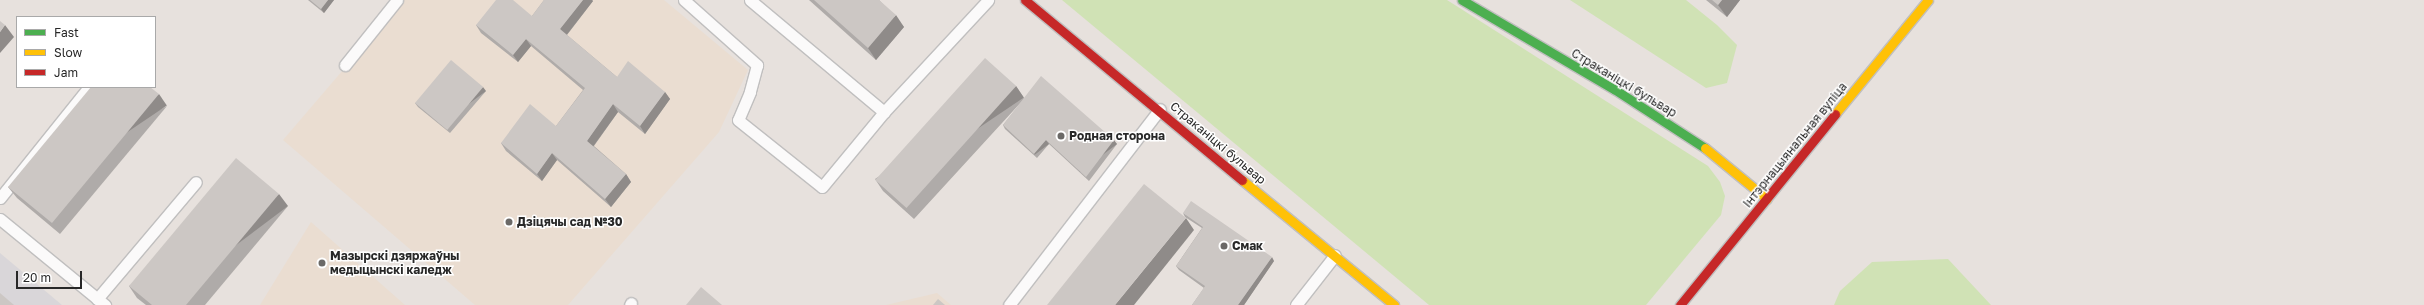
<!DOCTYPE html>
<meta charset="utf-8">
<style>
body{margin:0}
#map{position:relative;width:2424px;height:305px;overflow:hidden;background:#e7e1dd;font-family:"Golos Text",sans-serif}
div>[style]{position:absolute}
.industrial>*{inset:0;background:#d9d6d9}
.education>*{inset:0;background:#eaddd1}
.green>*{inset:0;background:#d0e2b5}
.roads{filter:drop-shadow(1px 0 #c0bfbf) drop-shadow(-1px 0 #c0bfbf) drop-shadow(0 1px #c0bfbf) drop-shadow(0 -1px #c0bfbf)}
.lane>*{height:11px;margin:-5.5px;padding:0 5.5px;transform-origin:5.5px;border-radius:5.5px;background:#fbfafa}
.fast>*{height:9px;margin:-4.5px;padding:0 4.5px;transform-origin:4.5px;border-radius:4.5px;background:#4caf50}
.slow>*{height:9px;margin:-4.5px;padding:0 4.5px;transform-origin:4.5px;border-radius:4.5px;background:#ffc107}
.jam>*{height:9px;margin:-4.5px;padding:0 4.5px;transform-origin:4.5px;border-radius:4.5px;background:#c62828}
.wall>*{inset:0;background:#afaba9}
.shaded-wall>*{inset:0;background:#8f8b89;transform-origin:0 0}
.building>*{inset:0;background:#ccc7c4;transform-origin:0 0}
.dots>*{width:11px;height:11px;translate:-50% -50%;box-sizing:border-box;border:2px solid #fff;border-radius:50%}
span{translate:-50% -50%;white-space:nowrap;text-align:center;line-height:1.15;-webkit-text-stroke:3px #fff;paint-order:stroke}
.street-label{font-size:12px;color:#282828}
.poi-label{font-size:12px;color:#282828;font-weight:700}
.left{translate:0 -50%;text-align:left}
.legend{position:absolute;left:16px;top:16px;width:140px;height:72px;box-sizing:border-box;background:#fff;border:1px solid #a9a9a9;margin:0;padding:5px 7px;list-style:none;font-size:12px;color:#282828}
.legend li{display:flex;align-items:center;gap:8px;height:20px}
.legend b{width:20px;border:1px solid #a9a9a9}
.scale{position:absolute;left:16px;top:271px;width:66px;height:18px;box-sizing:border-box;border:2px solid #282828;border-top:0;padding-left:5px;font-size:12px;line-height:14px;white-space:nowrap;color:#282828;-webkit-text-stroke:3px #fff;paint-order:stroke}
</style>
<div id="map">
<div class="industrial">
<i style="clip-path:polygon(0 253px,62px 305px,0 305px)"></i>
</div>
<div class="education">
<i style="clip-path:polygon(403px 0,664px 0,748px 70px,719px 132px,568px 305px,475px 305px,283px 140px)"></i>
<i style="clip-path:polygon(311px 222px,405px 305px,260px 305px)"></i>
<i style="clip-path:polygon(937px 293px,951px 305px,886px 305px)"></i>
</div>
<div class="green">
<i style="clip-path:polygon(1062px 0,1447px 0,1708px 166px,1720px 182px,1725px 196px,1721px 215px,1646px 305px,1429px 305px)"></i>
<i style="clip-path:polygon(1570px 0,1686px 0,1717px 25px,1737px 45px,1727px 83px,1706px 88px)"></i>
<i style="clip-path:polygon(1948px 259px,1991px 305px,1834px 305px,1840px 291px,1872px 262px)"></i>
</div>
<div class="roads">
<div class="lane">
<i style="left:684px;top:0;width:98px;rotate:41.7deg"></i>
<i style="left:757px;top:65px;width:28px;rotate:105deg"></i>
<i style="left:750px;top:92px;width:30px;rotate:113deg"></i>
<i style="left:738px;top:120px;width:107px;rotate:38.6deg"></i>
<i style="left:822px;top:187px;width:97px;rotate:-50.4deg"></i>
<i style="left:750px;top:0;width:175px;rotate:39.9deg"></i>
<i style="left:884px;top:112px;width:153px;rotate:-47.1deg"></i>
<i style="left:345px;top:65px;width:83px;rotate:-51.3deg"></i>
<i style="left:0;top:198px;width:142px;rotate:-51.3deg"></i>
<i style="left:0;top:219px;width:136px;rotate:39.3deg"></i>
<i style="left:97px;top:299px;width:153px;rotate:-49.8deg"></i>
<i style="left:630px;top:305px;width:2px;rotate:-63deg"></i>
<i style="left:1009px;top:305px;width:247px;rotate:-52.4deg"></i>
<i style="left:1296px;top:305px;width:63px;rotate:-52deg"></i>
</div>
<div class="fast">
<i style="left:1462px;top:0;width:176px;rotate:30.4deg"></i>
<i style="left:1614px;top:89px;width:108px;rotate:33deg"></i>
</div>
<div class="slow">
<i style="left:1835px;top:114px;width:147px;rotate:-50.8deg"></i>
<i style="left:1705px;top:148px;width:80px;rotate:39.4deg"></i>
<i style="left:1242px;top:180px;width:197px;rotate:39.4deg"></i>
</div>
<div class="jam">
<i style="left:1025px;top:0;width:282px;rotate:39.7deg"></i>
<i style="left:1680px;top:305px;width:246px;rotate:-50.9deg"></i>
</div>
</div>
<div class="wall">
<i style="clip-path:polygon(308px 0,334px 0,324px 13px)"></i>
<i style="clip-path:polygon(544px 0,592px 0,593px 1px,567px 35px,617px 77px,665px 92px,670px 99px,645px 134px,618px 112px,594px 146px,626px 174px,631px 182px,611px 207px,557px 160px,542px 181px,506px 151px,501px 143px,556px 126px,583px 90px,531px 46px,518px 62px,481px 33px,476px 25px,532px 16px)"></i>
<i style="clip-path:polygon(809px 0,879px 0,904px 27px,876px 60px)"></i>
<i style="clip-path:polygon(1706px 0,1740px 0,1727px 17px)"></i>
<i style="clip-path:polygon(1016px 86px,1024px 98px,1117px 144px,1089px 181px,1049px 144px,1037px 158px,1005px 129px,1003px 125px,1024px 99px,914px 219px,883px 191px,875px 179px)"></i>
<i style="clip-path:polygon(486px 91px,450px 133px,418px 107px,415px 103px)"></i>
<i style="clip-path:polygon(167px 106px,60px 234px,17px 198px,8px 187px)"></i>
<i style="clip-path:polygon(288px 206px,205px 305px,146px 305px,137px 298px,129px 286px)"></i>
<i style="clip-path:polygon(1183px 213px,1274px 261px,1244px 305px,1192px 305px,1204px 288px,1179px 270px,1176px 266px,1202px 228px,1185px 217px)"></i>
</div>
<div class="shaded-wall">
<i style="clip-path:polygon(328px 0,334px 0,324px 13px,321px 9px)"></i>
<i style="clip-path:polygon(583px 0,592px 0,593px 1px,565px 37px,560px 29px)"></i>
<i style="clip-path:polygon(1722px 0,1740px 0,1727px 17px,1718px 5px)"></i>
<i style="clip-path:polygon(896px 15px,904px 27px,876px 60px,868px 48px)"></i>
<i style="clip-path:polygon(5px 25px,14px 37px,0 53px,0 32px)"></i>
<i style="clip-path:polygon(526px 39px,531px 46px,518px 62px,513px 55px)"></i>
<i style="left:1016px;top:86px;width:14px;height:164px;rotate:56deg"></i>
<i style="left:483px;top:87px;width:5px;height:55px;rotate:53deg"></i>
<i style="clip-path:polygon(665px 92px,670px 99px,645px 134px,640px 126px)"></i>
<i style="left:159px;top:94px;width:14px;height:168px;rotate:56deg"></i>
<i style="clip-path:polygon(613px 104px,618px 112px,592px 148px,587px 141px)"></i>
<i style="left:1046px;top:140px;width:5px;height:18px;rotate:53deg"></i>
<i style="left:1114px;top:140px;width:5px;height:46px;rotate:53deg"></i>
<i style="clip-path:polygon(552px 153px,557px 160px,542px 181px,537px 174px)"></i>
<i style="clip-path:polygon(626px 174px,631px 182px,611px 207px,605px 199px)"></i>
<i style="left:279px;top:194px;width:15px;height:145px;rotate:53deg"></i>
<i style="clip-path:polygon(1186px 218px,1194px 230px,1134px 305px,1115px 305px)"></i>
<i style="clip-path:polygon(1272px 257px,1274px 261px,1244px 305px,1238px 305px)"></i>
</div>
<div class="building">
<i style="clip-path:polygon(310px 0,328px 0,321px 9px)"></i>
<i style="clip-path:polygon(496px 0,513px 0,532px 16px,544px 0,583px 0,560px 29px,617px 77px,628px 61px,665px 92px,640px 126px,613px 104px,587px 141px,626px 174px,605px 199px,552px 153px,537px 174px,501px 143px,530px 104px,556px 126px,585px 88px,526px 39px,513px 55px,476px 25px)"></i>
<i style="clip-path:polygon(814px 0,879px 0,896px 15px,868px 48px)"></i>
<i style="clip-path:polygon(1712px 0,1722px 0,1718px 5px)"></i>
<i style="clip-path:polygon(0 21px,5px 25px,0 32px)"></i>
<i style="left:985px;top:58px;width:42px;height:164px;rotate:42deg"></i>
<i style="left:451px;top:60px;width:42px;height:56px;rotate:40deg"></i>
<i style="clip-path:polygon(1041px 76px,1114px 140px,1086px 177px,1046px 140px,1034px 154px,1003px 125px)"></i>
<i style="clip-path:polygon(91px 87px,150px 87px,159px 94px,52px 223px,8px 187px)"></i>
<i style="clip-path:polygon(236px 158px,279px 194px,186px 305px,152px 305px,129px 286px)"></i>
<i style="clip-path:polygon(1144px 184px,1186px 218px,1115px 305px,1047px 305px)"></i>
<i style="clip-path:polygon(1191px 201px,1272px 257px,1238px 305px,1192px 305px,1205px 286px,1176px 266px,1203px 227px,1183px 213px)"></i>
<i style="clip-path:polygon(701px 287px,722px 305px,686px 305px)"></i>
<i style="clip-path:polygon(0 293px,14px 305px,0 305px)"></i>
<i style="clip-path:polygon(938px 299px,945px 305px,933px 305px)"></i>
</div>
<div class="dots">
<i style="left:1061px;top:136px;background:#6b6967"></i>
<i style="left:509px;top:222px;background:#6b6967"></i>
<i style="left:1224px;top:246px;background:#6b6967"></i>
<i style="left:322px;top:263px;background:#6b6967"></i>
</div>
<div class="street-label">
<span style="left:1624px;top:83px;rotate:31deg">Страканіцкі бульвар</span>
<span style="left:1218px;top:143px;rotate:40deg">Страканіцкі бульвар</span>
<span style="left:1795px;top:145px;rotate:-51deg">Інтэрнацыянальная вуліца</span>
</div>
<div class="poi-label">
<span class="left" style="left:1069px;top:136px">Родная сторона</span>
<span class="left" style="left:517px;top:222px">Дзіцячы сад №30</span>
<span class="left" style="left:1232px;top:246px">Смак</span>
<span class="left" style="left:330px;top:263px">Мазырскі дзяржаўны<br>медыцынскі каледж</span>
</div>
<ul class="legend">
<li><b style="height:5px;background:#4caf50"></b>Fast</li>
<li><b style="height:5px;background:#ffc107"></b>Slow</li>
<li><b style="height:5px;background:#c62828"></b>Jam</li>
</ul>
<div class="scale">20 m</div>
</div>
